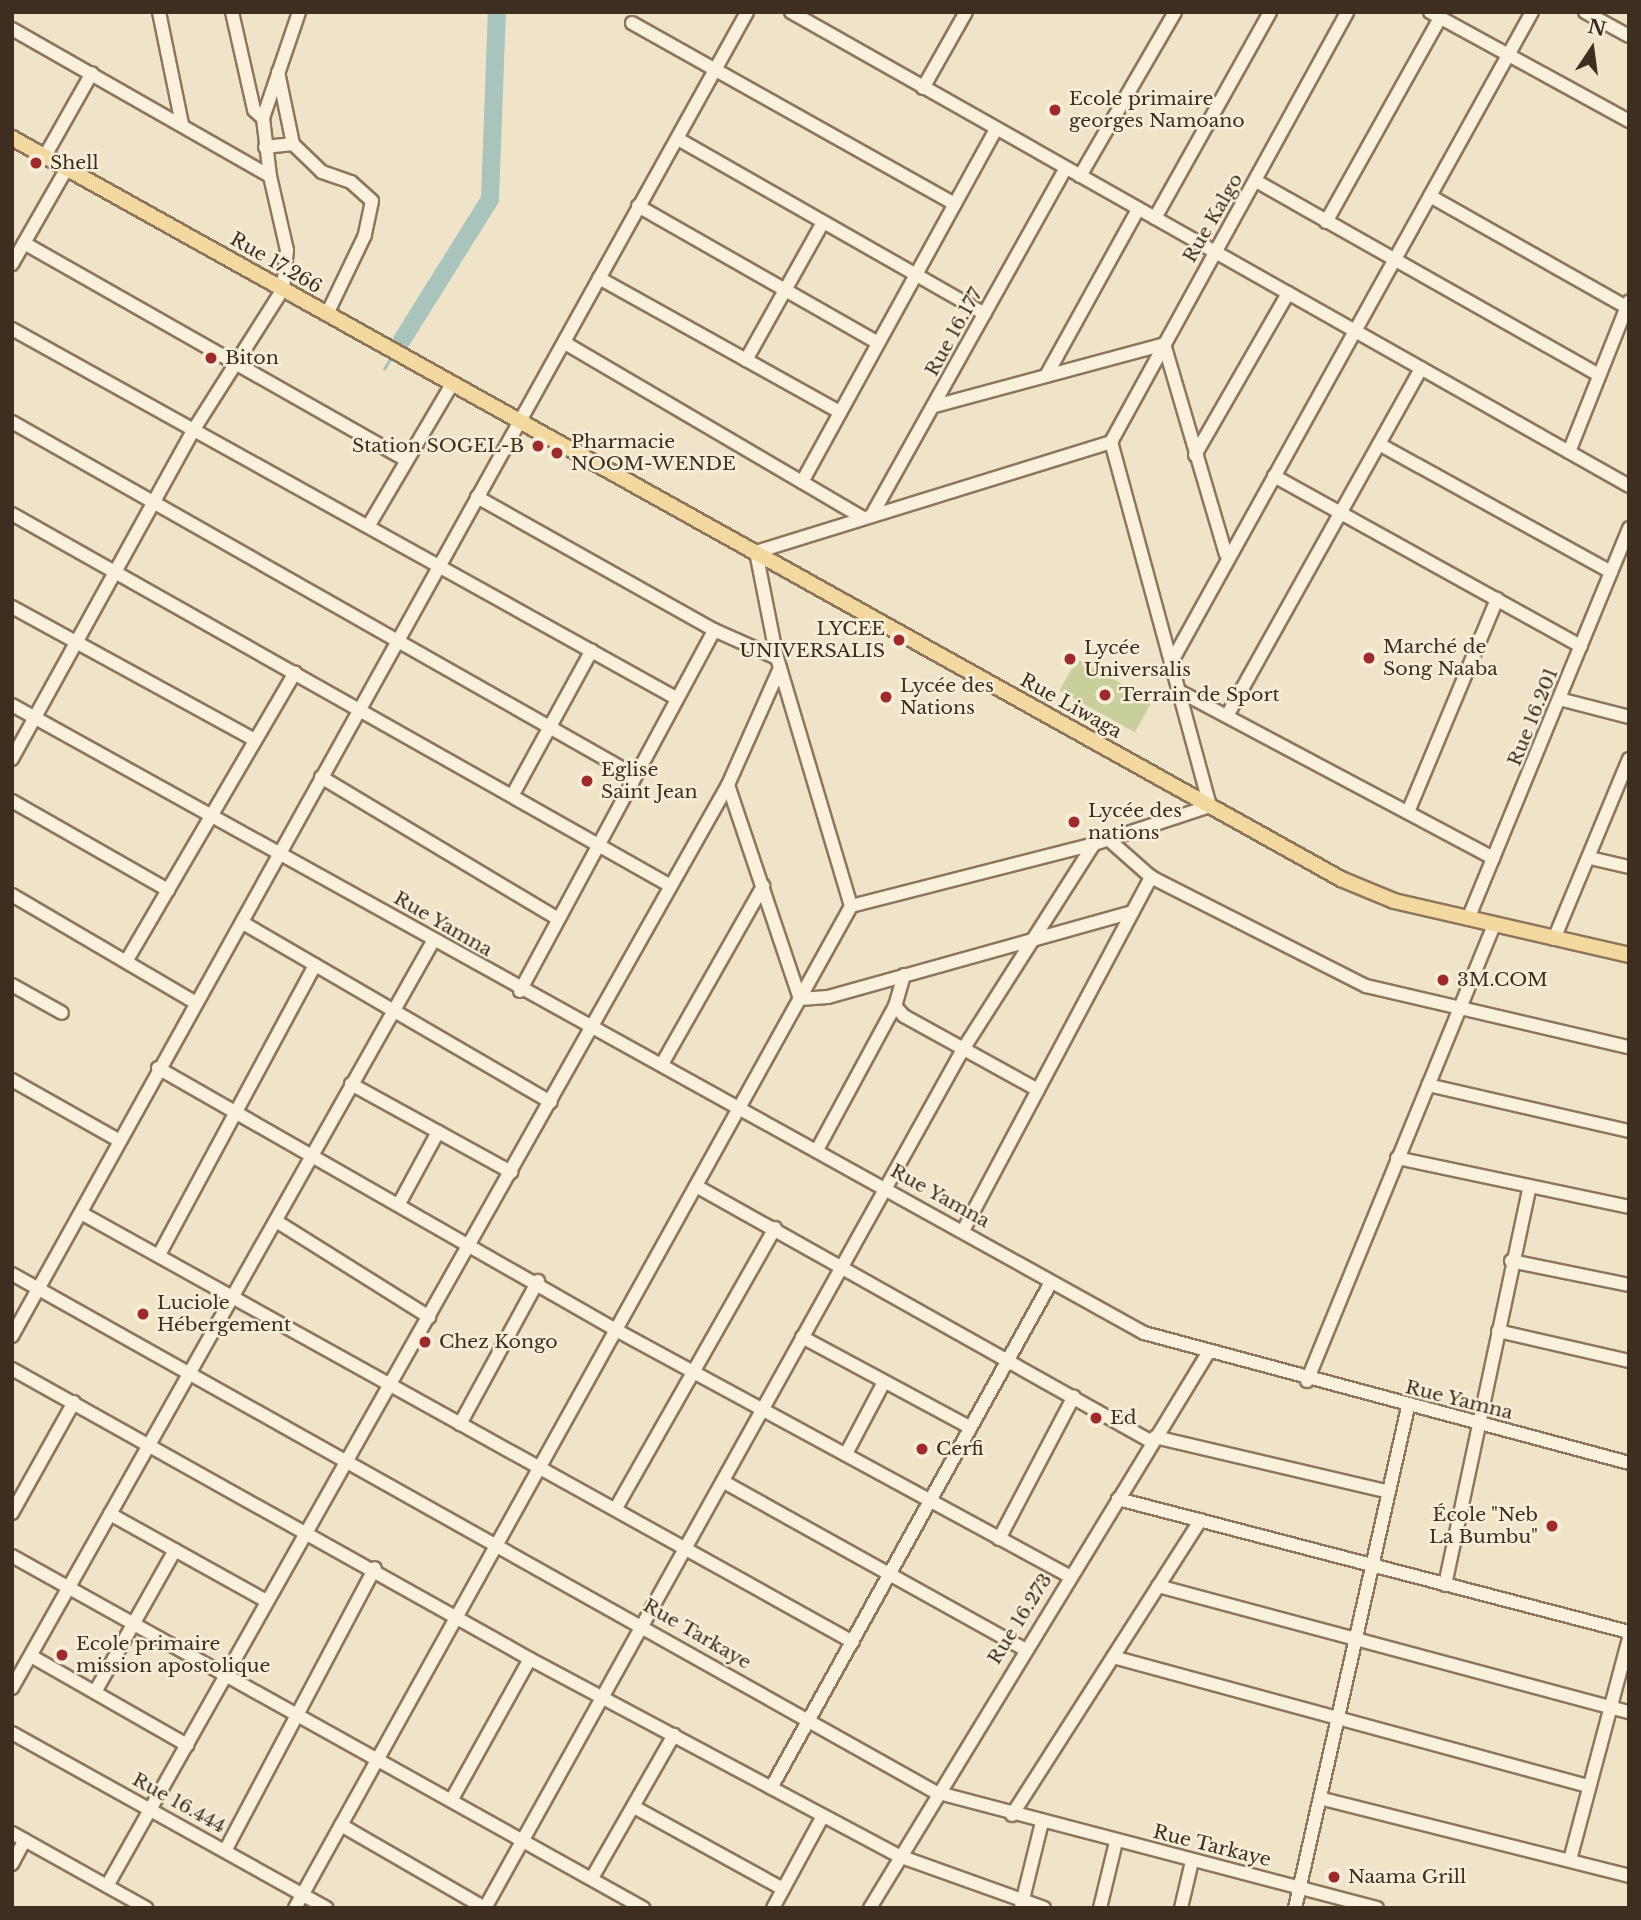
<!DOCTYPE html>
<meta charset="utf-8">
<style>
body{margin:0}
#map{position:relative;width:1641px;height:1920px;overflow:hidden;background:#f0e4c8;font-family:"Libre Baskerville",serif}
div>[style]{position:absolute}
.green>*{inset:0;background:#c9cf9b;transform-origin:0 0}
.stream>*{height:2.5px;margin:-1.25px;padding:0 1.25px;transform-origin:1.25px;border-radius:1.25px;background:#a9c4bc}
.river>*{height:18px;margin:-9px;padding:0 9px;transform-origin:9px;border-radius:9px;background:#a9c4bc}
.roads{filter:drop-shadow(2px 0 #8d765c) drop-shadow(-2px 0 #8d765c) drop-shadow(0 2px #8d765c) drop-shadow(0 -2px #8d765c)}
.minor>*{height:12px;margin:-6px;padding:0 6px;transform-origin:6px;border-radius:6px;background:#faf1dc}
.major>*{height:14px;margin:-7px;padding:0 7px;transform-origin:7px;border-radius:7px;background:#f3d9a0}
.dots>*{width:19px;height:19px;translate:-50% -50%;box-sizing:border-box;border:4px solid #f7eed8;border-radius:50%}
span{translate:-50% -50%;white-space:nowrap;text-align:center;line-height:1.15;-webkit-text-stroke:5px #f7eed8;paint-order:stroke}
.poi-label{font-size:19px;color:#3d2e20}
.left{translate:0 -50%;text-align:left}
.right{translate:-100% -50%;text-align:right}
.street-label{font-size:19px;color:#3d2e20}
.frame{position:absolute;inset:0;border:14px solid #3d2e20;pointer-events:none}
.north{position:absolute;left:1557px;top:14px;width:70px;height:70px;-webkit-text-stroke:5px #f7eed8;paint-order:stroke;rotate:13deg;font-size:19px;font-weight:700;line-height:28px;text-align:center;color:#3d2e20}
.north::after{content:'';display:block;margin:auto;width:24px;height:32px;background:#3d2e20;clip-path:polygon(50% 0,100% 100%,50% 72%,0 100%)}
</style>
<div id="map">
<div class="green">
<i style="left:1077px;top:659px;width:86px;height:36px;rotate:29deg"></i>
</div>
<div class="stream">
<i style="left:384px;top:369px;width:12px;rotate:-59deg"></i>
</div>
<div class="river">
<i style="left:402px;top:340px;width:166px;rotate:-58deg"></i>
<i style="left:490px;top:199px;width:187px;rotate:-87.9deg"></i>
</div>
<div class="roads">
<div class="minor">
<i style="left:159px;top:12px;width:114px;rotate:78.4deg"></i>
<i style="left:232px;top:12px;width:100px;rotate:77.3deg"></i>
<i style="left:254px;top:110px;width:12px;rotate:42deg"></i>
<i style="left:791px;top:12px;width:963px;rotate:29.49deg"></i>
<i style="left:1430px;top:12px;width:227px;rotate:28.7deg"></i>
<i style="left:1585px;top:12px;width:50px;rotate:28.6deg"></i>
<i style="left:632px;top:23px;width:370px;rotate:29.3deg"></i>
<i style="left:12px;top:29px;width:297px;rotate:29.7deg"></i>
<i style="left:270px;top:176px;width:76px;rotate:77.1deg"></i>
<i style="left:287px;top:250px;width:39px;rotate:96deg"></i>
<i style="left:283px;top:289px;width:166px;rotate:122.4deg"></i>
<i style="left:194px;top:429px;width:377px;rotate:118.9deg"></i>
<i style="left:278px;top:72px;width:74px;rotate:78.2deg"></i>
<i style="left:923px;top:88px;width:87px;rotate:-60.5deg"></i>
<i style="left:678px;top:139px;width:353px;rotate:29.7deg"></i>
<i style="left:265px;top:147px;width:28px;rotate:-6deg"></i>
<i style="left:293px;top:144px;width:40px;rotate:44deg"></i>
<i style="left:322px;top:172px;width:31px;rotate:19deg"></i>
<i style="left:351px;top:182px;width:28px;rotate:42deg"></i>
<i style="left:372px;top:201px;width:35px;rotate:102deg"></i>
<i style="left:365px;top:235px;width:88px;rotate:115.7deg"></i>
<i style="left:45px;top:156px;width:95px;rotate:-60.5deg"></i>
<i style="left:270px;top:176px;width:58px;rotate:-96.9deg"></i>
<i style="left:263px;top:118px;width:112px;rotate:-71.2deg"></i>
<i style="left:1080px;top:176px;width:190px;rotate:-59.9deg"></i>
<i style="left:1256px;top:181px;width:394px;rotate:29.5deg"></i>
<i style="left:1430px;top:196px;width:225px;rotate:29.5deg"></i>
<i style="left:638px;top:206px;width:276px;rotate:29.7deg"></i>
<i style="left:1155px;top:218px;width:236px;rotate:-60.8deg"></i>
<i style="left:1326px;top:222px;width:234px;rotate:-60.8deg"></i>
<i style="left:24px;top:243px;width:439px;rotate:29.6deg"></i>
<i style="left:12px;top:264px;width:111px;rotate:-60.2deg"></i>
<i style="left:599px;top:278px;width:276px;rotate:29.1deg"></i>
<i style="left:12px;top:329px;width:760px;rotate:29.06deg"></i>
<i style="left:565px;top:343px;width:344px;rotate:30.4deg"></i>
<i style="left:746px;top:360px;width:158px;rotate:-60.8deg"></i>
<i style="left:1046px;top:376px;width:191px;rotate:-61.1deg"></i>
<i style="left:935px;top:406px;width:237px;rotate:-15.1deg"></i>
<i style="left:1164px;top:344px;width:219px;rotate:73.6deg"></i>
<i style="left:12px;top:422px;width:715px;rotate:29.58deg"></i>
<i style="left:1111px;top:442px;width:491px;rotate:-61.2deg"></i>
<i style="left:1379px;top:444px;width:265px;rotate:28.9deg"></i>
<i style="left:1569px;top:452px;width:162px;rotate:-68.3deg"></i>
<i style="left:1195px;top:455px;width:187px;rotate:-60.1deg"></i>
<i style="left:1274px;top:476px;width:351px;rotate:29deg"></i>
<i style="left:802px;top:482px;width:403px;rotate:-61.2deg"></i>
<i style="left:477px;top:497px;width:272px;rotate:29.3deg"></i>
<i style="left:714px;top:630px;width:69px;rotate:24deg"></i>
<i style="left:873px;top:513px;width:395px;rotate:-60.8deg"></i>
<i style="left:12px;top:514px;width:755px;rotate:29.45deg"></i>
<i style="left:369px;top:525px;width:164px;rotate:-59.5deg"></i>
<i style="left:12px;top:607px;width:277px;rotate:28.7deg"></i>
<i style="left:1172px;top:661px;width:742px;rotate:-60.98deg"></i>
<i style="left:780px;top:668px;width:128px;rotate:114deg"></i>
<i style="left:728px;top:785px;width:226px;rotate:71.4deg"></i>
<i style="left:800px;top:999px;width:28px;rotate:-4deg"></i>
<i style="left:828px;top:997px;width:316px;rotate:-15.6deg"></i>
<i style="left:1179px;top:691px;width:356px;rotate:28deg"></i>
<i style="left:1563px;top:700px;width:68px;rotate:14.4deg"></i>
<i style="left:12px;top:705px;width:1295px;rotate:29.02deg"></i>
<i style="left:1144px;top:1333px;width:502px;rotate:15deg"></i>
<i style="left:1228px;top:714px;width:396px;rotate:-60.8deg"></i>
<i style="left:321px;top:777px;width:273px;rotate:30.9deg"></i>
<i style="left:512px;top:796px;width:166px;rotate:-61.3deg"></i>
<i style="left:12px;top:801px;width:180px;rotate:29.7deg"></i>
<i style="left:1408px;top:812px;width:231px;rotate:-67.3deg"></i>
<i style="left:1108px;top:839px;width:57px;rotate:41.5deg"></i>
<i style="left:1151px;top:877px;width:241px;rotate:26.9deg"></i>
<i style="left:1366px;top:986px;width:270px;rotate:13.1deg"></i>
<i style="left:1590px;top:858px;width:40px;rotate:13deg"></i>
<i style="left:12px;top:895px;width:210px;rotate:30.4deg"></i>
<i style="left:851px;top:906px;width:251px;rotate:-14.3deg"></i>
<i style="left:1094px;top:844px;width:122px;rotate:-18.1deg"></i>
<i style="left:1210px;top:806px;width:377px;rotate:-105.2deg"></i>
<i style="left:1468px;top:919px;width:423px;rotate:-67.6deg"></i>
<i style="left:243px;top:923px;width:356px;rotate:30.2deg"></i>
<i style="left:1554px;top:939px;width:195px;rotate:-67.4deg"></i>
<i style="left:127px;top:960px;width:333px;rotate:-59.7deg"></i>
<i style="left:904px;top:975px;width:32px;rotate:106deg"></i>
<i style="left:895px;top:1006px;width:13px;rotate:48deg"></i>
<i style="left:904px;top:1016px;width:153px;rotate:28.9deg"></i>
<i style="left:12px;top:985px;width:57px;rotate:29.2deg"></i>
<i style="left:520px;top:991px;width:410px;rotate:-61.7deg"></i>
<i style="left:662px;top:1064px;width:205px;rotate:-60.4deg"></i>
<i style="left:158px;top:1068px;width:528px;rotate:29.77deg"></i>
<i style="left:616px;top:1330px;width:515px;rotate:28.5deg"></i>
<i style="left:12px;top:1080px;width:122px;rotate:29.5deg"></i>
<i style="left:351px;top:1084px;width:183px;rotate:28.8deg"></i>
<i style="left:1428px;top:1085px;width:206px;rotate:12.9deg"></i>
<i style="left:817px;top:1150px;width:164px;rotate:-61.6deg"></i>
<i style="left:1397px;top:1158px;width:237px;rotate:11.9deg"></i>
<i style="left:696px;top:1186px;width:523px;rotate:29.31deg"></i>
<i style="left:400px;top:1202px;width:80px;rotate:-61.5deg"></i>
<i style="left:81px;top:1213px;width:883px;rotate:29.06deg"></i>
<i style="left:276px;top:1221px;width:181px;rotate:32.1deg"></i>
<i style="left:964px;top:1229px;width:399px;rotate:-62deg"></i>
<i style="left:160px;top:1253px;width:327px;rotate:-61.7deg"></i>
<i style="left:1511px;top:1261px;width:120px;rotate:11.5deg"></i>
<i style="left:12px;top:1274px;width:1058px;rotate:29.3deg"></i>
<i style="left:935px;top:1792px;width:457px;rotate:14.7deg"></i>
<i style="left:1498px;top:1331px;width:134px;rotate:12.9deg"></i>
<i style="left:12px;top:1336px;width:1514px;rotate:-60.96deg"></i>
<i style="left:802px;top:1337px;width:190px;rotate:28.3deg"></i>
<i style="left:12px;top:1369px;width:594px;rotate:29.24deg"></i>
<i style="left:530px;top:1659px;width:418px;rotate:28.1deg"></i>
<i style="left:899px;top:1856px;width:154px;rotate:19.7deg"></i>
<i style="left:1307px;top:1381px;width:494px;rotate:-67.7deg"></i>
<i style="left:460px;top:1424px;width:163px;rotate:-61.4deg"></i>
<i style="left:1155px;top:1437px;width:240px;rotate:13.2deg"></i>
<i style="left:847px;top:1452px;width:79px;rotate:-62.1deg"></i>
<i style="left:724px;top:1482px;width:343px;rotate:29.1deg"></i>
<i style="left:1118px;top:1499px;width:528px;rotate:14.59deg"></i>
<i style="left:616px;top:1508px;width:322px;rotate:-60.4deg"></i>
<i style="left:12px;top:1513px;width:127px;rotate:-60.8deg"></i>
<i style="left:110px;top:1514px;width:179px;rotate:29.1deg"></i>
<i style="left:999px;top:1539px;width:161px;rotate:-62.3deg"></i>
<i style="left:12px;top:1556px;width:723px;rotate:29.15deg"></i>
<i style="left:1445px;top:1585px;width:405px;rotate:-78deg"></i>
<i style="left:1158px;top:1586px;width:488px;rotate:15deg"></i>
<i style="left:31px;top:1656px;width:180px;rotate:29.7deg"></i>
<i style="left:1113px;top:1657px;width:493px;rotate:15.2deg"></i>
<i style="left:12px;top:1688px;width:857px;rotate:-60.59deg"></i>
<i style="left:95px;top:1692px;width:163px;rotate:-60.6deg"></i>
<i style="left:12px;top:1733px;width:360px;rotate:29.1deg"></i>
<i style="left:771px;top:1788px;width:576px;rotate:-61.03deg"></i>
<i style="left:452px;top:1799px;width:160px;rotate:-60.9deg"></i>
<i style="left:1323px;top:1799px;width:316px;rotate:14.1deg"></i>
<i style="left:634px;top:1807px;width:170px;rotate:28.8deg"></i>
<i style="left:1012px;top:1815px;width:350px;rotate:-57.4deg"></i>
<i style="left:341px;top:1825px;width:166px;rotate:30deg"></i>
<i style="left:12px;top:1833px;width:154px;rotate:29.2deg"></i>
<i style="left:225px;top:1851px;width:320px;rotate:-62.1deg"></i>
<i style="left:1570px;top:1860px;width:230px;rotate:-75.1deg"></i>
<i style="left:12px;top:1864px;width:27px;rotate:-62deg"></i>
<i style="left:592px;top:1878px;width:165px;rotate:-60.2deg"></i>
<i style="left:107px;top:1886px;width:1264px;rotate:-60.58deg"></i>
<i style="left:1021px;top:1907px;width:88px;rotate:-76.1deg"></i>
<i style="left:295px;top:1908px;width:1146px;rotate:-60.97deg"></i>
<i style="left:851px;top:906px;width:259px;rotate:-106.6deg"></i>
<i style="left:777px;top:658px;width:108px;rotate:-101.2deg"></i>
<i style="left:756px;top:552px;width:372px;rotate:-17.2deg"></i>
<i style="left:485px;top:1908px;width:981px;rotate:-60.9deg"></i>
<i style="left:962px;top:1051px;width:246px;rotate:-57.5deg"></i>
<i style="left:773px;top:1908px;width:105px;rotate:-61.5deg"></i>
<i style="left:870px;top:1908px;width:650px;rotate:-58.66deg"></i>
<i style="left:1100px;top:1908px;width:68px;rotate:-76.4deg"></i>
<i style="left:1181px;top:1908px;width:48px;rotate:-76.8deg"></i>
<i style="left:1295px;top:1908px;width:514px;rotate:-77.29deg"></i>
</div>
<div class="major">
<i style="left:12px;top:138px;width:1522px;rotate:29.14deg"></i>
<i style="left:1341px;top:879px;width:57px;rotate:22.5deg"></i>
<i style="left:1394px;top:901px;width:241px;rotate:12.9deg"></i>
</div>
</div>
<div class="dots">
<i style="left:1055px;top:110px;background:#9e2a2b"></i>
<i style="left:36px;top:163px;background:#9e2a2b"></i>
<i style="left:211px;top:358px;background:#9e2a2b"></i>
<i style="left:538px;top:446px;background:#9e2a2b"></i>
<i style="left:557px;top:453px;background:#9e2a2b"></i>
<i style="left:899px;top:640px;background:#9e2a2b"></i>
<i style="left:1369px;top:658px;background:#9e2a2b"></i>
<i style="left:1070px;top:659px;background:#9e2a2b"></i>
<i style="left:1105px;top:695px;background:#9e2a2b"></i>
<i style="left:886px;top:697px;background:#9e2a2b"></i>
<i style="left:587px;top:781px;background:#9e2a2b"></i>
<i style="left:1074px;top:822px;background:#9e2a2b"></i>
<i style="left:1443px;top:980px;background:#9e2a2b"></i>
<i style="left:143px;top:1314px;background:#9e2a2b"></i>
<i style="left:425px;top:1342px;background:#9e2a2b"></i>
<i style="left:1096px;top:1418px;background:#9e2a2b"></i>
<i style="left:922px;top:1449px;background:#9e2a2b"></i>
<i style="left:1552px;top:1526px;background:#9e2a2b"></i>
<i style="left:62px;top:1655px;background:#9e2a2b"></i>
<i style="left:1334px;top:1877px;background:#9e2a2b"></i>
</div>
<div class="poi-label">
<span class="left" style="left:1069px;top:110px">Ecole primaire<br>georges Namoano</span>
<span class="left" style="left:50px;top:163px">Shell</span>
<span class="left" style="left:225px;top:358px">Biton</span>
<span class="left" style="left:571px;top:453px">Pharmacie<br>NOOM-WENDE</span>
<span class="right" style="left:524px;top:446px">Station SOGEL-B</span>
<span class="right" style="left:885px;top:640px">LYCEE<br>UNIVERSALIS</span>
<span class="left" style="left:1383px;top:658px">Marché de<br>Song Naaba</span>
<span class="left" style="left:1084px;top:659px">Lycée<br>Universalis</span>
<span class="left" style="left:900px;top:697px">Lycée des<br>Nations</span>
<span class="left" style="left:1119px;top:695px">Terrain de Sport</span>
<span class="left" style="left:601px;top:781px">Eglise<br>Saint Jean</span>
<span class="left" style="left:1088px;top:822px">Lycée des<br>nations</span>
<span class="left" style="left:1457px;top:980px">3M.COM</span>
<span class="left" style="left:157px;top:1314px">Luciole<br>Hébergement</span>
<span class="left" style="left:439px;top:1342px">Chez Kongo</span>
<span class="left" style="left:1110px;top:1418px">Ed</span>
<span class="left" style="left:936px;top:1449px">Cerfi</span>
<span class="right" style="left:1538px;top:1526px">École "Neb<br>La Bumbu"</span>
<span class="left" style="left:76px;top:1655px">Ecole primaire<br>mission apostolique</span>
<span class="left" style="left:1348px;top:1877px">Naama Grill</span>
</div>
<div class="street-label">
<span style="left:1213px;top:218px;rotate:-60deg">Rue Kalgo</span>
<span style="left:276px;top:263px;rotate:30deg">Rue 17.266</span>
<span style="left:954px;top:332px;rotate:-61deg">Rue 16.177</span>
<span style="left:1071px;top:706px;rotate:29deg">Rue Liwaga</span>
<span style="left:1533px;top:717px;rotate:-68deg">Rue 16.201</span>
<span style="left:443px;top:924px;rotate:30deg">Rue Yamna</span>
<span style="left:940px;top:1196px;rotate:29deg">Rue Yamna</span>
<span style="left:1459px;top:1400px;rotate:14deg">Rue Yamna</span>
<span style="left:1020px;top:1619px;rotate:-58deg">Rue 16.273</span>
<span style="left:697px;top:1634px;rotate:30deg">Rue Tarkaye</span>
<span style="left:179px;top:1803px;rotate:29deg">Rue 16.444</span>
<span style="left:1212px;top:1846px;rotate:14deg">Rue Tarkaye</span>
</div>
<div class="frame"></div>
<div class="north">N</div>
</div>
